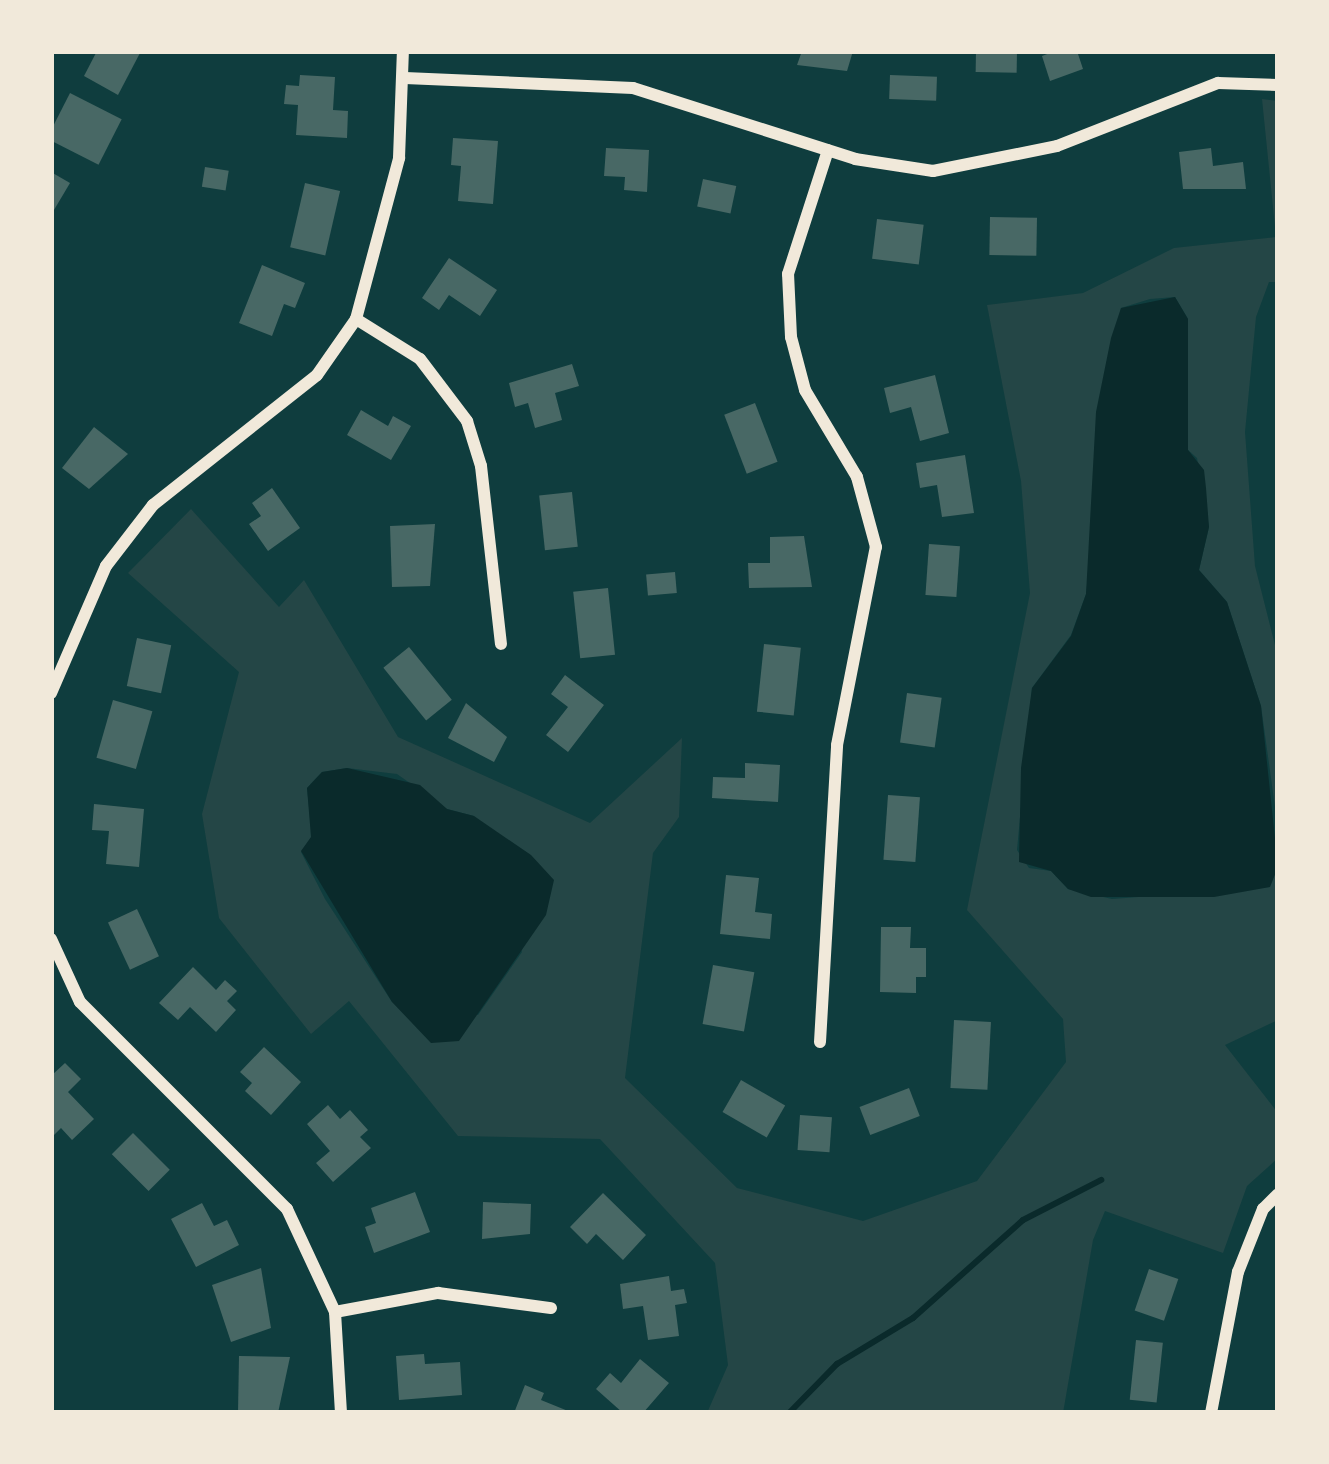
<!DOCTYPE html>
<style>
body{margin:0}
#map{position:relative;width:1329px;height:1464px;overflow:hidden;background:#0f3d3e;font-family:"Exo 2",sans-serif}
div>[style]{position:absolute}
.green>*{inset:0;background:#244646}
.water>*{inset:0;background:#0a2a2b}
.stream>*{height:6px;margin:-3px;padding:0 3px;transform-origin:3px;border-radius:3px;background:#0a2a2b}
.building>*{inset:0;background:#486865;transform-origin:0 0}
.minor>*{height:12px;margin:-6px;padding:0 6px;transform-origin:6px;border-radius:6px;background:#f1e9da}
span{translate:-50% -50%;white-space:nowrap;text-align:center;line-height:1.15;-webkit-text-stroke:9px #f1e9da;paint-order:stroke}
.frame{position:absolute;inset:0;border:54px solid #f1e9da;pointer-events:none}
</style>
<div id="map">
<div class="green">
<i style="clip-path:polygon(evenodd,1262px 99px,1278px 101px,1278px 282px,1269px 282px,1256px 317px,1245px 432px,1255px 566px,1278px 657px,1278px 829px,1261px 706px,1227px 602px,1199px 570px,1209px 527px,1197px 458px,1188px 450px,1188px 319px,1175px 297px,1150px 299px,1121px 308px,1086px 594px,1071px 635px,1032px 688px,1017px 850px,1029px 868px,1051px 871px,1068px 889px,1112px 899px,1269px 887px,1278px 867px,1278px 1020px,1225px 1045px,1278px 1113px,1278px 1158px,1247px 1186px,1223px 1253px,1105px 1211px,1093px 1240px,1063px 1413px,707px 1413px,728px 1365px,715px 1263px,600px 1139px,458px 1136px,349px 1001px,311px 1034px,219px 918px,202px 814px,239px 672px,128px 573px,191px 509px,279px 607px,304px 580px,398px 737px,590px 823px,682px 738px,679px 817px,653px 853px,625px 1078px,737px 1188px,863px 1221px,977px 1181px,1066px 1062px,1063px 1019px,967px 910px,1030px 593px,1021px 481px,987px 305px,1083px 293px,1174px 248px,1276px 237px,1262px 99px,347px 768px,397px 774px,447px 809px,474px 816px,522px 952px,478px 1015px,392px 1002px,325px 899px,301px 852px,312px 837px,307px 788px,322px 772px,347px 768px)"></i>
</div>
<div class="water">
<i style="clip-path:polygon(1175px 297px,1188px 319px,1188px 450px,1204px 470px,1206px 488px,1209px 527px,1199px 570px,1227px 602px,1261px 706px,1278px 867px,1270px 887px,1214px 897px,1091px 897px,1068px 889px,1051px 871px,1019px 862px,1021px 768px,1032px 688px,1071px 636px,1086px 594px,1096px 412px,1111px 338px,1121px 308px)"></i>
<i style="clip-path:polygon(347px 768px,420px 785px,447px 809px,474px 816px,531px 855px,554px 880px,546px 915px,459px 1041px,431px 1043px,392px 1002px,301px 851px,311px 837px,307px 788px,322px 772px)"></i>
</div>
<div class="stream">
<i style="left:789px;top:1413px;width:69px;rotate:-45.6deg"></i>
<i style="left:837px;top:1364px;width:89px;rotate:-31.2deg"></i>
<i style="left:913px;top:1318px;width:147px;rotate:-41.7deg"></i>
<i style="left:1023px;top:1220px;width:88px;rotate:-27.1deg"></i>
</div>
<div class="building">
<i style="clip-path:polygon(97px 51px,140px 53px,118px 95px,84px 76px)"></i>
<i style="clip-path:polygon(802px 51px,853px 51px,847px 71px,797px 65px)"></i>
<i style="left:976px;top:51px;width:41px;height:21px;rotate:1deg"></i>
<i style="clip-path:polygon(1055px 51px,1077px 51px,1083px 69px,1050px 81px,1042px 56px)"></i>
<i style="clip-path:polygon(300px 75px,335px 77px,333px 110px,348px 111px,347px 138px,296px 135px,298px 105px,284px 104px,286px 85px,299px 86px)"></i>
<i style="left:890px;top:75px;width:47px;height:24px;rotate:2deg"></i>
<i style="left:70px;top:93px;width:58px;height:51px;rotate:27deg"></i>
<i style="clip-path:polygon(453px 138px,498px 141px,493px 204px,458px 201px,461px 166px,451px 165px)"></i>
<i style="clip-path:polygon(606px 148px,649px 150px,647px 192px,624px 190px,625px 177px,604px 176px)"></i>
<i style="clip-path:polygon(1211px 148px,1213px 166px,1243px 162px,1246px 189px,1183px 189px,1179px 152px)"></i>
<i style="left:205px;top:167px;width:24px;height:20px;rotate:9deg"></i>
<i style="clip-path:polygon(51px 172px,70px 183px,51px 215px)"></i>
<i style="left:703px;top:179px;width:34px;height:28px;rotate:12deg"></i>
<i style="left:305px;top:183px;width:36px;height:66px;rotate:13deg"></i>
<i style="left:990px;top:217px;width:47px;height:38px;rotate:1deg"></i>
<i style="left:877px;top:219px;width:47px;height:40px;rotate:7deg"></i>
<i style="clip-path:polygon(449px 258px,497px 290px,480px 316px,449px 295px,439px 310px,422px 298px)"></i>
<i style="clip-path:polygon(262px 265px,305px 283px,295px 308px,284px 304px,272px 336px,239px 323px)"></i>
<i style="clip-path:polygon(572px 364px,579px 386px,555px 393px,562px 420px,535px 428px,528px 403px,515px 407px,509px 383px)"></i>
<i style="clip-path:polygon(935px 375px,949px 433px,920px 441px,911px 407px,890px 413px,884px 388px)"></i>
<i style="left:755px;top:403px;width:63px;height:33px;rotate:69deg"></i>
<i style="clip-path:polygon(361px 410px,388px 426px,393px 416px,411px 426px,391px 460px,347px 435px)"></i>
<i style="clip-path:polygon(94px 427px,128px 454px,89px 489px,62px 468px)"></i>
<i style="clip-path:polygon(965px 455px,974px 513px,942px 517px,937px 485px,920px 488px,916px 463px)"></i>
<i style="clip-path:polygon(272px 488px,300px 528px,268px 551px,249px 524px,261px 516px,252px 503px)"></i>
<i style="left:572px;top:492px;width:55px;height:33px;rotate:84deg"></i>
<i style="clip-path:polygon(435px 524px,430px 586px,392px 587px,390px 526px)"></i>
<i style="clip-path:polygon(804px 536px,812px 587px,749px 588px,748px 563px,770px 563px,770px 537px)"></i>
<i style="left:929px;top:544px;width:31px;height:51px;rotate:4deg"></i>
<i style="left:675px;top:572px;width:21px;height:29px;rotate:85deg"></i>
<i style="left:608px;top:588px;width:67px;height:35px;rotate:84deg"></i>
<i style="left:137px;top:638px;width:35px;height:49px;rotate:12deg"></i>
<i style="left:764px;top:644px;width:37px;height:68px;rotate:6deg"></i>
<i style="left:409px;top:647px;width:68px;height:33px;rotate:51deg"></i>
<i style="clip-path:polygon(565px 675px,604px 705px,568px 752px,546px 735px,568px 707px,551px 694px)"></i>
<i style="left:907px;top:693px;width:35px;height:50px;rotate:8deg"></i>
<i style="left:113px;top:700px;width:41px;height:60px;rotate:16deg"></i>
<i style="clip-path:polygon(466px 703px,507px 737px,494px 762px,448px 738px)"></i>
<i style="clip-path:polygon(745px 763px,780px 765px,778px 802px,712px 798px,713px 777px,745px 778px)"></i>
<i style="left:888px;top:795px;width:32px;height:65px;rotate:4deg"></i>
<i style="clip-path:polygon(94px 804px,144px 809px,139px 867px,106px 864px,109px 831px,92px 830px)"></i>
<i style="clip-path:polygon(726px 875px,759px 878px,755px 912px,772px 914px,770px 939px,720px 934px)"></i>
<i style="left:137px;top:909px;width:52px;height:32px;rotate:65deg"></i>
<i style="clip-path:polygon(881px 927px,911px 927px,910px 948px,926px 948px,926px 977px,916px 977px,916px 993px,880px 992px)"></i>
<i style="left:713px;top:965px;width:42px;height:60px;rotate:10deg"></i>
<i style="clip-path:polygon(193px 967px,216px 990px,225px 980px,237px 991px,227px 1001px,236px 1010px,216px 1032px,190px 1007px,178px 1020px,159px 1003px)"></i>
<i style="left:954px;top:1020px;width:37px;height:68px;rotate:3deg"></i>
<i style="clip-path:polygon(264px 1047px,301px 1082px,271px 1115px,245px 1091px,252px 1083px,240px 1072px)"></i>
<i style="clip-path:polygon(65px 1063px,81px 1079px,68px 1092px,94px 1119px,72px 1140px,61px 1128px,51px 1138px,51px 1076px)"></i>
<i style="left:741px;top:1080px;width:51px;height:37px;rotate:30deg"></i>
<i style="left:909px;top:1088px;width:30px;height:53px;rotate:69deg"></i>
<i style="clip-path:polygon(328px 1105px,340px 1119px,350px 1110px,368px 1130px,360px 1137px,371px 1148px,333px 1182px,316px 1163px,330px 1151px,307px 1124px)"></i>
<i style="left:800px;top:1115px;width:32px;height:35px;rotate:4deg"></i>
<i style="left:133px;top:1133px;width:52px;height:30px;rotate:45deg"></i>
<i style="clip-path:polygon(415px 1192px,430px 1232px,374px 1253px,365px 1227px,376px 1223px,371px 1208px)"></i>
<i style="clip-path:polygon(603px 1193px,646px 1235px,623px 1260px,596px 1234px,587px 1244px,570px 1227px)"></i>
<i style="clip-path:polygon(483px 1202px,531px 1204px,530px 1234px,482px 1239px)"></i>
<i style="clip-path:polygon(202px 1203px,214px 1226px,227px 1220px,239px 1245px,196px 1267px,171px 1219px)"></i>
<i style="clip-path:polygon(261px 1268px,271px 1328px,231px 1342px,212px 1285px)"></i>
<i style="left:1149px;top:1269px;width:31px;height:44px;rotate:19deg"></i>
<i style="clip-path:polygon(669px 1276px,671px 1291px,684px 1289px,687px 1303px,675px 1305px,679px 1336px,648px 1340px,643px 1306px,623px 1309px,620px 1284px)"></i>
<i style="left:1136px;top:1340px;width:27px;height:60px;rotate:6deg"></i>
<i style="clip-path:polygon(424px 1354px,425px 1364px,460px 1362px,462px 1395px,399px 1400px,396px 1356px)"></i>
<i style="clip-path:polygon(239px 1356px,290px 1357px,278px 1413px,238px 1413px)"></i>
<i style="clip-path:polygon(640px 1359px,669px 1383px,643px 1413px,623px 1413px,596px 1389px,610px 1373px,621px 1383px)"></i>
<i style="clip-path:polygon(525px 1385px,544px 1393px,541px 1400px,573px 1413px,514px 1413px)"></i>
</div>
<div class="minor">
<i style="left:405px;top:78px;width:228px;rotate:2.5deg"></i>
<i style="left:633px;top:88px;width:233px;rotate:17.7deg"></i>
<i style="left:855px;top:159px;width:79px;rotate:8.7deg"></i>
<i style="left:933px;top:171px;width:126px;rotate:-11.4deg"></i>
<i style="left:1057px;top:146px;width:173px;rotate:-21.4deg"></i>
<i style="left:1218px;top:83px;width:60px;rotate:1.9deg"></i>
<i style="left:356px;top:319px;width:75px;rotate:32deg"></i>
<i style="left:420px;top:359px;width:78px;rotate:52.8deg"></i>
<i style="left:467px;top:421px;width:47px;rotate:72.7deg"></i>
<i style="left:481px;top:466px;width:179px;rotate:83.6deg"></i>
<i style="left:51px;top:693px;width:138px;rotate:-66.6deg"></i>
<i style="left:106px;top:566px;width:77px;rotate:-52.4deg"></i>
<i style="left:153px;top:505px;width:209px;rotate:-38.4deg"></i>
<i style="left:317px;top:375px;width:68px;rotate:-55.1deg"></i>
<i style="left:356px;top:319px;width:167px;rotate:-75deg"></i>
<i style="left:399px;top:158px;width:107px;rotate:-87.9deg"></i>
<i style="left:51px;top:939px;width:69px;rotate:65.3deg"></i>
<i style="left:80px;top:1002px;width:293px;rotate:45deg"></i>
<i style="left:287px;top:1209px;width:114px;rotate:65deg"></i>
<i style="left:335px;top:1312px;width:101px;rotate:86.6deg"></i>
<i style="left:820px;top:1042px;width:297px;rotate:-86.7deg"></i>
<i style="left:837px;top:745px;width:202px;rotate:-78.9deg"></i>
<i style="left:876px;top:547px;width:73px;rotate:-105.2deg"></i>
<i style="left:857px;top:477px;width:101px;rotate:-120.9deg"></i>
<i style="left:805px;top:390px;width:55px;rotate:-104.8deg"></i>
<i style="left:791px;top:337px;width:63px;rotate:-92.7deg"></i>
<i style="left:788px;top:274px;width:130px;rotate:-72.1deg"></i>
<i style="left:335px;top:1312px;width:105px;rotate:-10.5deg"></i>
<i style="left:438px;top:1293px;width:114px;rotate:7.6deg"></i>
<i style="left:1211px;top:1413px;width:144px;rotate:-79.2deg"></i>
<i style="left:1238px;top:1272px;width:68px;rotate:-68.4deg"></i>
<i style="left:1263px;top:1209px;width:21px;rotate:-45deg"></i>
</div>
<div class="frame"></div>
</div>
